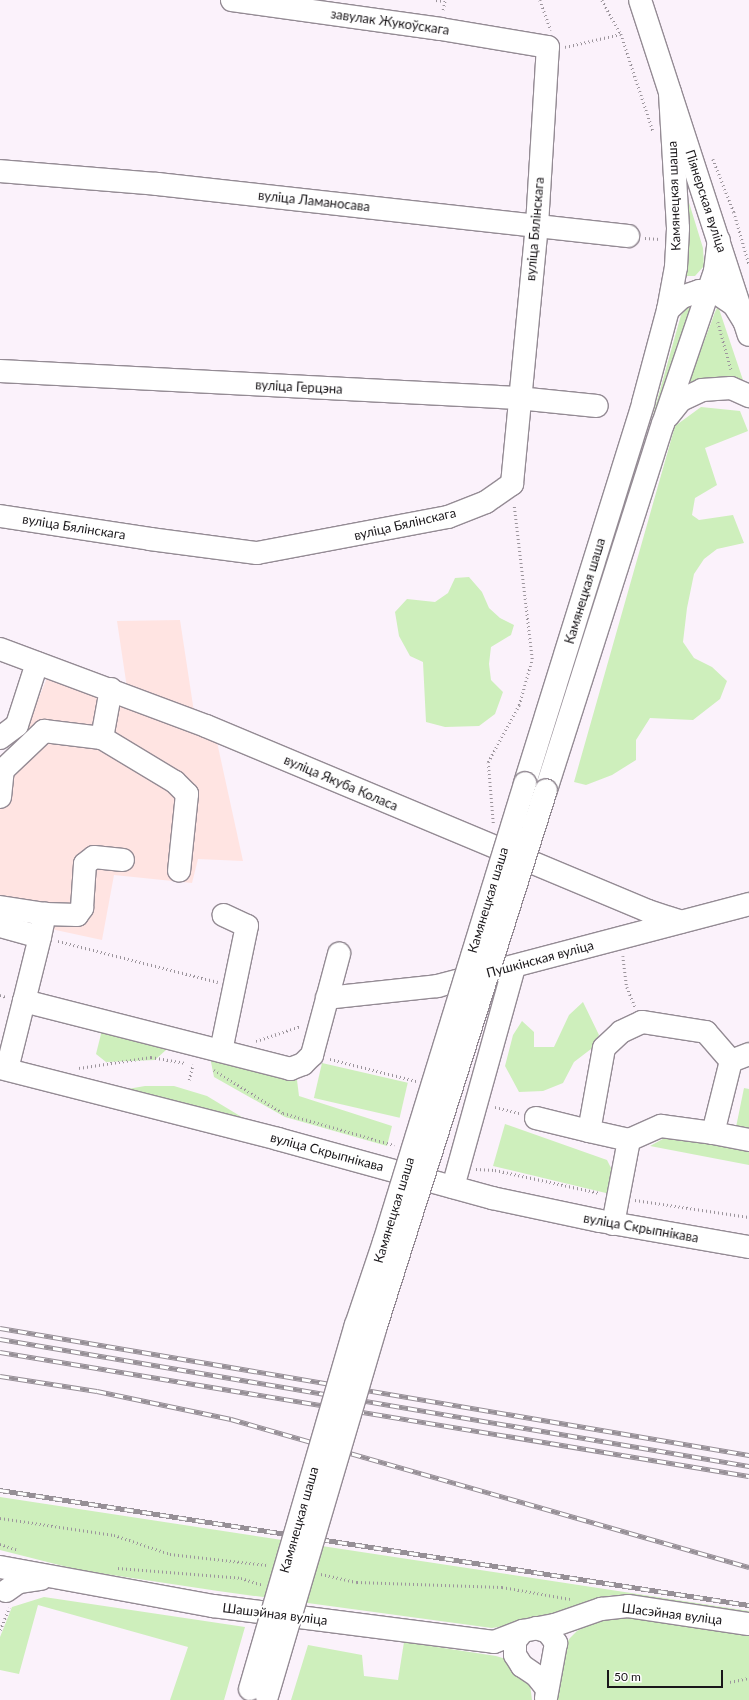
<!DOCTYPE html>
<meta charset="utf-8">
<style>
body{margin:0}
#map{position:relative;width:749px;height:1700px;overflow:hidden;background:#fbf2fb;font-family:Lato,sans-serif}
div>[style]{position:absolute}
.education>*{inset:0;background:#ffe4e2}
.green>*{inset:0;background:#ceefbc;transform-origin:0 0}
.path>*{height:2.5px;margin-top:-1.25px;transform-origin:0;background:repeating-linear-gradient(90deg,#9c959c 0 1px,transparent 0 4px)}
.roads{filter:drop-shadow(1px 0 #948b94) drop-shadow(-1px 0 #948b94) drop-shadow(0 1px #948b94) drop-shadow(0 -1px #948b94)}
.minor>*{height:22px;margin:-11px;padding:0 11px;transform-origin:11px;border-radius:11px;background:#fff}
.major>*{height:22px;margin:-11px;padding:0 11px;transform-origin:11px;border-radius:11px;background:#fff}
.rail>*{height:4.5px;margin-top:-2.25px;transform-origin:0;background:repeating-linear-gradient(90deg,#fff 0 9px,#968f96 0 18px);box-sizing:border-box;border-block:1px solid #968f96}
.bridges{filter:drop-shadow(1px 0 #948b94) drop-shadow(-1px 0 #948b94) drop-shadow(0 1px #948b94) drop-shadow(0 -1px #948b94)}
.major-bridge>*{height:22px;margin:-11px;padding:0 11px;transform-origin:11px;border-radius:11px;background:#fff}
span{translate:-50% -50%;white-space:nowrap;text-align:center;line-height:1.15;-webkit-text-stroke:4px #fff;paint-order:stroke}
.street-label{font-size:13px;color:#1a171a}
.scale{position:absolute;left:607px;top:1670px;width:116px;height:18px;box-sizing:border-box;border:2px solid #1a171a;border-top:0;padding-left:5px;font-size:12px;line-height:14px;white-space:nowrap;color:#1a171a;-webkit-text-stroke:3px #fff;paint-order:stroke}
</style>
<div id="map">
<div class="education">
<i style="clip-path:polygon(180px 620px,194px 712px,127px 688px,117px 621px)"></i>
<i style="clip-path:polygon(47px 678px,217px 742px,243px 861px,198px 859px,192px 883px,114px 875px,102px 940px,0 918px,0 756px,23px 736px)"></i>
</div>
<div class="green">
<i style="clip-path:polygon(687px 196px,703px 248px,704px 266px,695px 276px,686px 276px,689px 248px)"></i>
<i style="clip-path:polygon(718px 306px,746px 389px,686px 390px,715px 312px)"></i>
<i style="clip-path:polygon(688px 307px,695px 307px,637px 472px,681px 315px)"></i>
<i style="clip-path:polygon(701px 407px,740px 411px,748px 431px,705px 448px,717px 485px,695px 498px,692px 515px,699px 520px,733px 515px,744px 543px,717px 549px,704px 559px,694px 574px,687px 608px,683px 642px,694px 658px,712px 667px,727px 681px,720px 699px,693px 720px,650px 718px,636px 740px,636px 760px,612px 775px,586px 785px,574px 782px,675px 426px)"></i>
<i style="clip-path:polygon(469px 577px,482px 592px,489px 608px,500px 618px,514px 625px,511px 635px,491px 647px,489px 664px,491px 680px,503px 692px,495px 714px,479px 726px,445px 727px,426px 722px,423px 662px,410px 656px,399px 636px,395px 612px,407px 599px,435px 602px,448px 593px,455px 578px)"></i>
<i style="clip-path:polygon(583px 1002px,599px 1035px,591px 1049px,574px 1062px,563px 1083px,543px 1091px,519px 1092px,505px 1066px,513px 1035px,522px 1021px,534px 1032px,534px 1047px,554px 1047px,569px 1015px)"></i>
<i style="clip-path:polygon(106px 1014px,167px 1049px,155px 1060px,106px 1062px,96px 1054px)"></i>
<i style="clip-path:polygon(210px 1057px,297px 1080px,299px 1096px,392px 1126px,387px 1146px,285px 1117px,214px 1077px)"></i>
<i style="left:322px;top:1063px;width:88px;height:36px;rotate:13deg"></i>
<i style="clip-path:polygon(145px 1086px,174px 1086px,207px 1096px,245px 1119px,122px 1090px)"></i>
<i style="clip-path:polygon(744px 1088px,749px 1089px,749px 1134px,735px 1132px)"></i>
<i style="clip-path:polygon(505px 1124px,607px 1160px,614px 1174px,610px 1194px,493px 1166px)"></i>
<i style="clip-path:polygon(670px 1135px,749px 1150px,749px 1165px,650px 1146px)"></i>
<i style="clip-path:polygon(0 1497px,749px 1611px,749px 1615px,612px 1595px,548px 1619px,492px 1628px,218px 1591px,79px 1570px,0 1550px)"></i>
<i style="clip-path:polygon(44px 1597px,245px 1627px,224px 1700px,170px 1700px,188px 1647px,38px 1605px,19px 1674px,0 1670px,0 1637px,12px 1607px)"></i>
<i style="clip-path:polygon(628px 1615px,749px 1633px,749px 1700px,556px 1700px,565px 1645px,570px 1638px,577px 1631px,596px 1621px)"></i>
<i style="clip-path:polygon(404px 1642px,496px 1656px,506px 1659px,530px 1684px,532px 1700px,291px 1700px,308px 1645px,362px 1655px,364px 1676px,398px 1680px)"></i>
</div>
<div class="path">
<i style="left:436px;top:0;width:8px;rotate:7deg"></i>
<i style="left:540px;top:0;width:32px;rotate:70deg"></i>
<i style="left:602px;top:0;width:39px;rotate:61deg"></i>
<i style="left:621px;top:34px;width:102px;rotate:71.7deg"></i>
<i style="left:443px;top:10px;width:10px;rotate:-79deg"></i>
<i style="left:565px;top:47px;width:57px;rotate:-13.1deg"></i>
<i style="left:713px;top:159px;width:57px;rotate:68.4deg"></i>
<i style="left:734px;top:212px;width:54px;rotate:73.9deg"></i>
<i style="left:645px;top:238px;width:15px;rotate:4deg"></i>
<i style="left:718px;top:322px;width:49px;rotate:74.5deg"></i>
<i style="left:493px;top:823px;width:61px;rotate:-94.7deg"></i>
<i style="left:488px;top:762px;width:65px;rotate:-61.5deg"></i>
<i style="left:519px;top:705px;width:48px;rotate:-74.2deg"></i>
<i style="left:532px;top:659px;width:155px;rotate:-96.7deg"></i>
<i style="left:58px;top:941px;width:165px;rotate:14.4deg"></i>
<i style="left:623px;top:956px;width:31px;rotate:83deg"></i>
<i style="left:627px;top:987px;width:22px;rotate:68deg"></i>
<i style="left:0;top:995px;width:6px;rotate:18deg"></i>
<i style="left:256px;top:1041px;width:47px;rotate:-18.4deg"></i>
<i style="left:330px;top:1059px;width:89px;rotate:14.3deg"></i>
<i style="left:79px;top:1068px;width:73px;rotate:-8.7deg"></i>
<i style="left:151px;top:1057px;width:35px;rotate:10deg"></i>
<i style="left:214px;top:1070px;width:81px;rotate:31.9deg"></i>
<i style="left:283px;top:1113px;width:116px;rotate:16.1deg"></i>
<i style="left:189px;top:1080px;width:16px;rotate:-76deg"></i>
<i style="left:495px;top:1107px;width:25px;rotate:14deg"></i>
<i style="left:476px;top:1169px;width:19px;rotate:3deg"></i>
<i style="left:495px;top:1170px;width:107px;rotate:12.4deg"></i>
<i style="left:635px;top:1200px;width:115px;rotate:8.5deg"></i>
<i style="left:0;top:1518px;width:115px;rotate:8.5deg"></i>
<i style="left:114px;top:1535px;width:59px;rotate:18.7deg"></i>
<i style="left:170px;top:1554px;width:98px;rotate:6.5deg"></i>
<i style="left:0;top:1544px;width:18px;rotate:19deg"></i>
<i style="left:118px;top:1568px;width:123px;rotate:4.6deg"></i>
<i style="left:241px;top:1578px;width:22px;rotate:18deg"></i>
<i style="left:321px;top:1574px;width:37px;rotate:13deg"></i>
<i style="left:357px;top:1582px;width:145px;rotate:2deg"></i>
<i style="left:502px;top:1587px;width:69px;rotate:10deg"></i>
<i style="left:0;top:1630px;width:24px;rotate:-68deg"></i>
<i style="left:730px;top:1682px;width:19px;rotate:-12deg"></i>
</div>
<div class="roads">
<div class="minor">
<i style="left:0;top:171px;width:158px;rotate:4.7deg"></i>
<i style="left:157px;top:184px;width:474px;rotate:6.3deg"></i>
<i style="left:668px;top:310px;width:19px;rotate:-43deg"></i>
<i style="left:682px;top:297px;width:18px;rotate:-19deg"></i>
<i style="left:699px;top:291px;width:16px;rotate:4deg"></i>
<i style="left:715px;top:292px;width:23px;rotate:34deg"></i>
<i style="left:734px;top:305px;width:19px;rotate:58deg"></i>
<i style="left:0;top:371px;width:519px;rotate:2.98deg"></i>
<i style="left:518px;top:398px;width:79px;rotate:5.8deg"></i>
<i style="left:0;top:516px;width:152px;rotate:8.7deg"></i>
<i style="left:150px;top:539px;width:108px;rotate:7.5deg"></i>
<i style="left:257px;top:553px;width:194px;rotate:-10.7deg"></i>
<i style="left:448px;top:517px;width:41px;rotate:-21.5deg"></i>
<i style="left:486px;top:502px;width:32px;rotate:-35deg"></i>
<i style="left:512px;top:484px;width:260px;rotate:-84.5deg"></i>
<i style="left:537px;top:225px;width:178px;rotate:-86.5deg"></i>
<i style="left:548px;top:47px;width:109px;rotate:-170.5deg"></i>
<i style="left:441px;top:29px;width:211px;rotate:-172.1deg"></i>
<i style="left:0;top:649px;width:220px;rotate:20.5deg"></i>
<i style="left:206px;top:726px;width:479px;rotate:22.7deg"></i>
<i style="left:648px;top:911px;width:35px;rotate:18deg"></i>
<i style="left:111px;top:689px;width:50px;rotate:100.4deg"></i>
<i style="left:102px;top:738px;width:85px;rotate:31.1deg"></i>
<i style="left:175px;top:782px;width:17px;rotate:45deg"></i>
<i style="left:187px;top:794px;width:77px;rotate:95.9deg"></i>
<i style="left:0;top:738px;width:21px;rotate:-37deg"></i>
<i style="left:17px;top:725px;width:65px;rotate:-72.1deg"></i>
<i style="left:0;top:797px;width:27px;rotate:-84deg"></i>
<i style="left:3px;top:770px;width:57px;rotate:-43.6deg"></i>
<i style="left:44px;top:731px;width:58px;rotate:6.9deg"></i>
<i style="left:0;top:907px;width:46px;rotate:8.8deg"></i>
<i style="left:0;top:926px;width:41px;rotate:15.4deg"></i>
<i style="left:40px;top:937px;width:66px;rotate:104deg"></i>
<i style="left:40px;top:937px;width:24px;rotate:-78deg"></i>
<i style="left:45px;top:914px;width:32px;rotate:2deg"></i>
<i style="left:77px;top:915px;width:9px;rotate:-54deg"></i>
<i style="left:82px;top:908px;width:44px;rotate:-86.1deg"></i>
<i style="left:85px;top:864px;width:11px;rotate:-38deg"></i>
<i style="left:94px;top:857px;width:29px;rotate:6deg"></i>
<i style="left:327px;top:998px;width:111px;rotate:-6.2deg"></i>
<i style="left:437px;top:986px;width:323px;rotate:-14.7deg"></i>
<i style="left:221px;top:1051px;width:128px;rotate:-78.3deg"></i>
<i style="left:247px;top:926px;width:26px;rotate:-155deg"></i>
<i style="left:731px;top:1061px;width:19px;rotate:-21deg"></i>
<i style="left:0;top:1068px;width:287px;rotate:14.3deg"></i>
<i style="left:278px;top:1139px;width:222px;rotate:15.4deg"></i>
<i style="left:492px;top:1198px;width:110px;rotate:12deg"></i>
<i style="left:600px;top:1221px;width:151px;rotate:9.9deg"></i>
<i style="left:7px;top:1069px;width:70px;rotate:-76deg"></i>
<i style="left:24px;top:1001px;width:275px;rotate:14.3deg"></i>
<i style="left:290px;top:1069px;width:14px;rotate:-21deg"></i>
<i style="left:303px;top:1064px;width:13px;rotate:-45deg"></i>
<i style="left:312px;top:1055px;width:105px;rotate:-75deg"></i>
<i style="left:536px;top:1118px;width:55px;rotate:13.8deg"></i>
<i style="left:713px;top:1133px;width:37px;rotate:11deg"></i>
<i style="left:453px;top:1187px;width:228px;rotate:-74.5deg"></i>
<i style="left:613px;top:1224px;width:86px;rotate:-79.2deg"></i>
<i style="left:629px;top:1140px;width:35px;rotate:-24deg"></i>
<i style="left:661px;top:1126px;width:52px;rotate:7.7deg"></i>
<i style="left:713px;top:1133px;width:74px;rotate:-76deg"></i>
<i style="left:731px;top:1061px;width:38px;rotate:-131deg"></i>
<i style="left:706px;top:1032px;width:65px;rotate:-171.1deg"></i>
<i style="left:642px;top:1022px;width:23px;rotate:155deg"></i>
<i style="left:621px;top:1032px;width:23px;rotate:137deg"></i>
<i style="left:604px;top:1048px;width:84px;rotate:100.2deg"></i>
<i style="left:589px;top:1131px;width:41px;rotate:12.7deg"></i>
</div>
<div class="major">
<i style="left:640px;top:0;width:352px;rotate:72deg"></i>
<i style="left:668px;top:416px;width:21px;rotate:-51deg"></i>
<i style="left:681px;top:400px;width:23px;rotate:-25deg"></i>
<i style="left:702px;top:390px;width:29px;rotate:-4deg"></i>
<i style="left:731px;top:388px;width:20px;rotate:24deg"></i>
<i style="left:525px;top:783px;width:398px;rotate:-72.7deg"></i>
<i style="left:643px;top:403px;width:96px;rotate:-75deg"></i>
<i style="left:668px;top:310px;width:44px;rotate:-79.5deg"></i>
<i style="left:676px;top:267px;width:39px;rotate:-87deg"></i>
<i style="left:678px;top:228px;width:136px;rotate:-93.4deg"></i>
<i style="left:546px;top:790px;width:384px;rotate:-72.3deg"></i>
<i style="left:663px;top:424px;width:162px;rotate:-71.2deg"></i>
<i style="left:715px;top:271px;width:31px;rotate:-83deg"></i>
<i style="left:0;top:1567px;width:217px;rotate:10.4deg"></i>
<i style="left:213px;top:1606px;width:283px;rotate:7.3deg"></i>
<i style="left:494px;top:1642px;width:31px;rotate:-21deg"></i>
<i style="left:6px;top:1591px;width:16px;rotate:-35deg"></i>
<i style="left:19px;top:1582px;width:22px;rotate:-8deg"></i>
<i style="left:536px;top:1628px;width:13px;rotate:18deg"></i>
<i style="left:548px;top:1632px;width:14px;rotate:54deg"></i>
<i style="left:556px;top:1643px;width:56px;rotate:100.3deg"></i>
<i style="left:547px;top:1689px;width:16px;rotate:-128deg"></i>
<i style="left:537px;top:1676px;width:18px;rotate:-146deg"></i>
<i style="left:522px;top:1666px;width:13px;rotate:-122deg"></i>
<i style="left:515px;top:1655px;width:14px;rotate:-90deg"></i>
<i style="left:515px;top:1641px;width:13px;rotate:-51deg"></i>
<i style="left:523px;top:1631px;width:33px;rotate:-11deg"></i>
<i style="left:555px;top:1625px;width:49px;rotate:-19.2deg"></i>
<i style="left:601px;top:1609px;width:27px;rotate:-6deg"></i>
<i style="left:628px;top:1606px;width:122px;rotate:8.5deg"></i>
</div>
</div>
<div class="rail">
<i style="left:0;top:1328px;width:760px;rotate:9.62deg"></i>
<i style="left:0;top:1339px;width:760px;rotate:9.62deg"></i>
<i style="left:0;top:1352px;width:759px;rotate:9.4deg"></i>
<i style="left:0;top:1376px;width:98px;rotate:8.8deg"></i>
<i style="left:97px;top:1391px;width:137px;rotate:11.8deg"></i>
<i style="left:231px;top:1419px;width:539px;rotate:15.95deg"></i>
<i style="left:0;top:1490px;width:758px;rotate:8.73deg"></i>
</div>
<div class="bridges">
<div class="major-bridge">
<i style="left:250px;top:1689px;width:379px;rotate:-73.8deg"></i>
<i style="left:356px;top:1325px;width:88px;rotate:-71.4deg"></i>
<i style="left:384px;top:1242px;width:480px;rotate:-72.9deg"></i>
<i style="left:267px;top:1696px;width:383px;rotate:-73.6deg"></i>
<i style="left:375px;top:1329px;width:565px;rotate:-72.4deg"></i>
</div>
</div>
<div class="street-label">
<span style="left:390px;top:22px;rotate:8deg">завулак Жукоўскага</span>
<span style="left:674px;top:196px;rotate:-92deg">Камянецкая шаша</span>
<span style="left:314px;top:201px;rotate:6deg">вуліца Ламаносава</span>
<span style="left:706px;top:201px;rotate:72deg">Піянерская вуліца</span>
<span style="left:535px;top:229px;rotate:-85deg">вуліца Бялінскага</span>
<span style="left:299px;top:387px;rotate:3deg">вуліца Герцэна</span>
<span style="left:405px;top:524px;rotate:-13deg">вуліца Бялінскага</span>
<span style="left:74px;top:527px;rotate:9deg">вуліца Бялінскага</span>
<span style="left:585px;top:591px;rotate:-73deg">Камянецкая шаша</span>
<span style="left:341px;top:783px;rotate:23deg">вуліца Якуба Коласа</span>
<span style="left:488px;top:900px;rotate:-73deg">Камянецкая шаша</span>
<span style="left:540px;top:959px;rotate:-15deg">Пушкінская вуліца</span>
<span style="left:327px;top:1152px;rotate:15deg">вуліца Скрыпнікава</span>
<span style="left:394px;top:1210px;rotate:-73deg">Камянецкая шаша</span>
<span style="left:641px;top:1228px;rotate:10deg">вуліца Скрыпнікава</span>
<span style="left:299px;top:1520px;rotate:-74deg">Камянецкая шаша</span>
<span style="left:275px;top:1614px;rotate:7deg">Шашэйная вуліца</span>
<span style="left:672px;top:1614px;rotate:7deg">Шасэйная вуліца</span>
</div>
<div class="scale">50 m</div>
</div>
